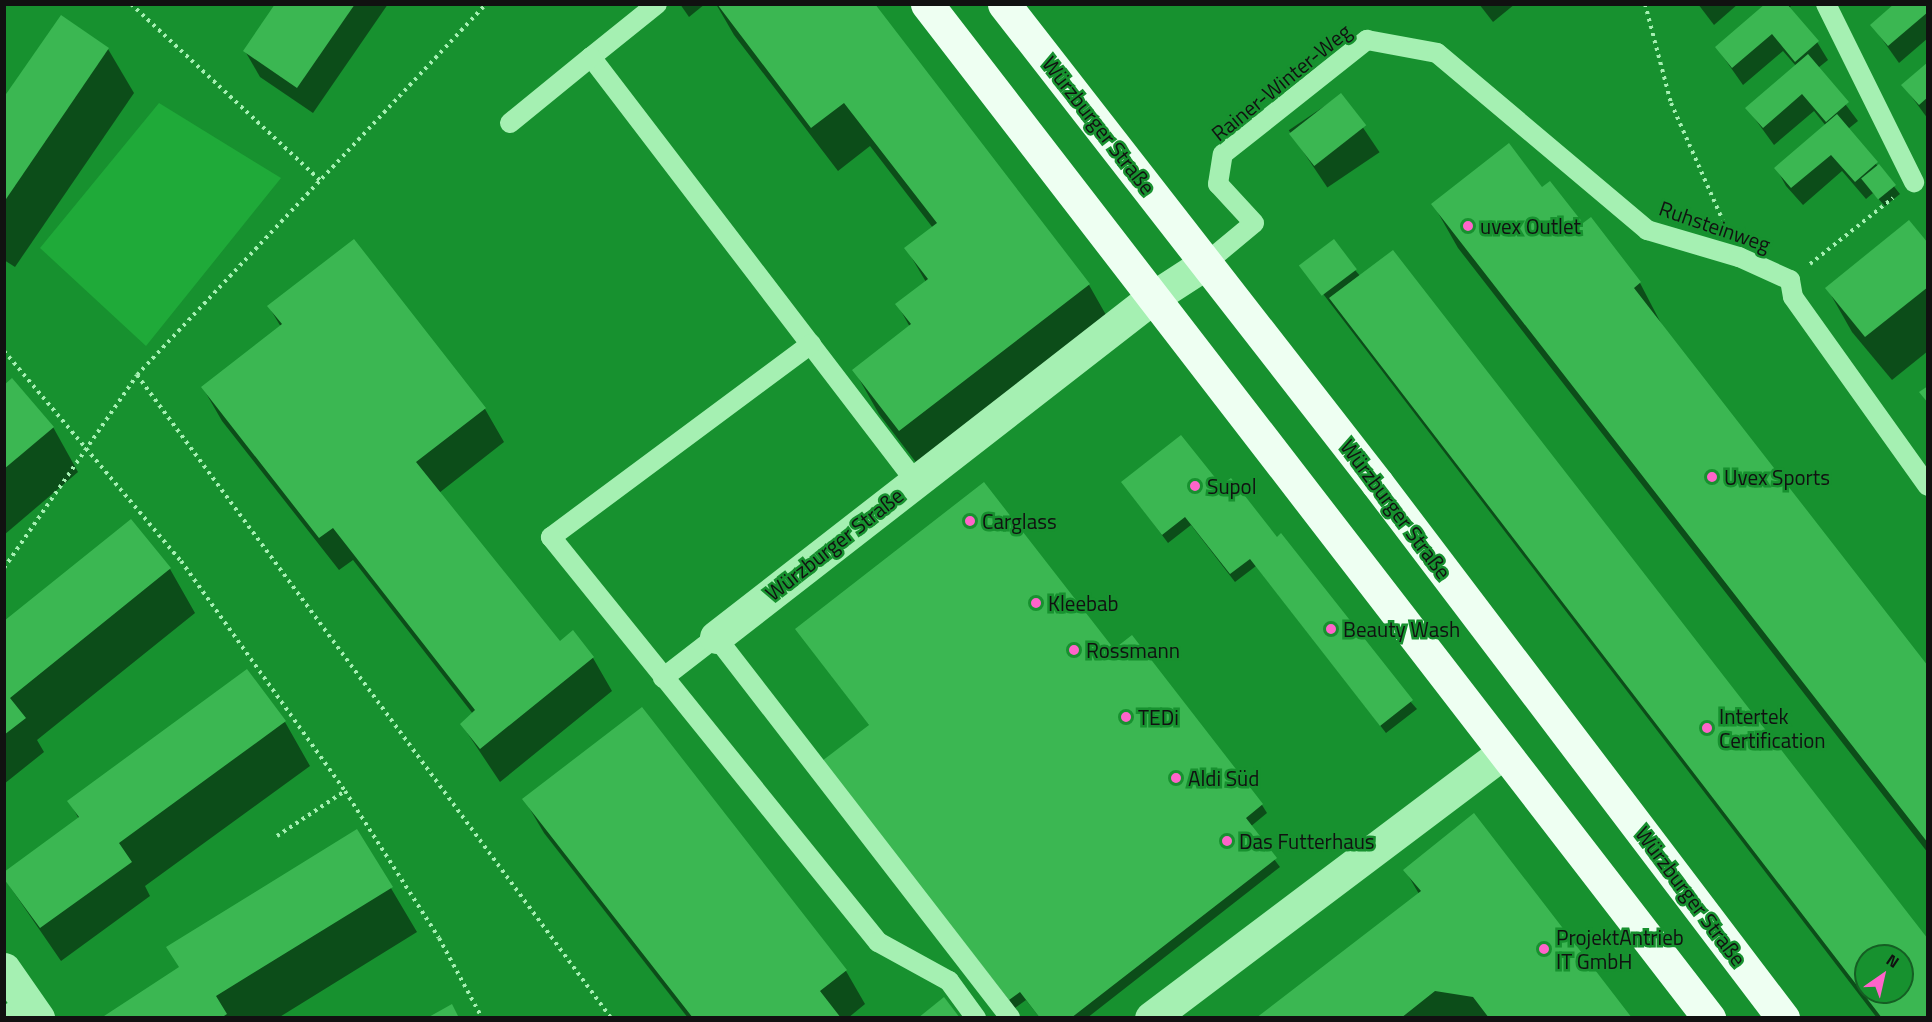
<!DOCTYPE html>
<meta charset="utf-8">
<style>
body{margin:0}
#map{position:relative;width:1932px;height:1022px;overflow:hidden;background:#17912f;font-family:"Titillium Web",sans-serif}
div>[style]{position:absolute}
.green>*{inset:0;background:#1faa39}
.shadow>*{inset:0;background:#0007;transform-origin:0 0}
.building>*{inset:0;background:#3bb752;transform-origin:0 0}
.path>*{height:4px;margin-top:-2px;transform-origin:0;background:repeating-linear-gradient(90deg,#a5f0b2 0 3px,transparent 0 7.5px)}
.service>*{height:20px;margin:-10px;padding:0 10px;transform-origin:10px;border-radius:10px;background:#a5f0b2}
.minor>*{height:33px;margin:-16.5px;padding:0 16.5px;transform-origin:16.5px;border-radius:16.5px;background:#a5f0b2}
.primary>*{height:33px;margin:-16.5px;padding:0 16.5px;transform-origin:16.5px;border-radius:16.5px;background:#eefff2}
.dots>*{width:16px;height:16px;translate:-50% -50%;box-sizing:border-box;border:3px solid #17912f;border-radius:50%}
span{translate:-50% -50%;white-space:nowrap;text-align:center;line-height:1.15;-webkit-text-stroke:5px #17912f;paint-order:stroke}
.street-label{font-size:21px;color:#111}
.poi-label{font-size:21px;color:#111}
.left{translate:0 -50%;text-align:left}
.frame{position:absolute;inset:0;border:6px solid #111;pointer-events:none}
.north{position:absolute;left:1854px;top:944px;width:60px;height:60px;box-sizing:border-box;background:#17912f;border:2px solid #155e23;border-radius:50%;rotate:34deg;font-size:16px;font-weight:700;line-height:24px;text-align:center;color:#111}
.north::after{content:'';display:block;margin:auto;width:21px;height:27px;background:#ff64ca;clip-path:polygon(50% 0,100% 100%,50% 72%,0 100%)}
</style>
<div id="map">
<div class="green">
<i style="clip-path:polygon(159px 103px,281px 178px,146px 346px,40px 248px)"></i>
</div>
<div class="shadow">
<i style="clip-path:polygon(277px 4px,388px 4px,313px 113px,260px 77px,245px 51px)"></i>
<i style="clip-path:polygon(680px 4px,705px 4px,689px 17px)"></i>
<i style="clip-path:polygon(716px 4px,873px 4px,1089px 285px,1114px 329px,925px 474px,879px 414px,854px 370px,910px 327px,897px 304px,926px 282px,906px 248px,933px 228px,870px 146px,838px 171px,734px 35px)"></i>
<i style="clip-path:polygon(1479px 4px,1515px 4px,1493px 22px)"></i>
<i style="clip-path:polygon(1698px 4px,1738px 4px,1714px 25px)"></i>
<i style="clip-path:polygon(1766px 4px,1793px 4px,1788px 9px,1817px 42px,1828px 60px,1818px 68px,1858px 121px,1848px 129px,1900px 194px,1885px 206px,1873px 193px,1866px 199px,1842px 171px,1803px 205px,1786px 186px,1776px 168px,1826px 126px,1814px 111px,1774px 145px,1747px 108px,1796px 66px,1783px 51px,1743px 85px,1717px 48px)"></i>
<i style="clip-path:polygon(1928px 4px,1928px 38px,1899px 63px,1872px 25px)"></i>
<i style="clip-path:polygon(108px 49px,134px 93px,15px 267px,4px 260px,4px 100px)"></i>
<i style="clip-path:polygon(1928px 64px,1928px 119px,1903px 85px)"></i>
<i style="left:1341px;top:95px;width:69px;height:63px;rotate:56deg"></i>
<i style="clip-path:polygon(1542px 189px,1583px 225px,1590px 219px,1640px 283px,1664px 329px,1928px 668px,1928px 853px,1458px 248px,1433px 204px)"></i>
<i style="clip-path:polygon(1928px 246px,1928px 351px,1892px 380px,1852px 332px,1827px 288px)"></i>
<i style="clip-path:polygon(evenodd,1301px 265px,1355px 270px,1928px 941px,1928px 1018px,1877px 1018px,1301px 265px,1866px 956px,1902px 956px,1902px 992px,1866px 992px,1866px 956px)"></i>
<i style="clip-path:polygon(269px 307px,485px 409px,504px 442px,439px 493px,559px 643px,593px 658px,612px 691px,500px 782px,462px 725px,473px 714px,353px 560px,339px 570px,222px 421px,203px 388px,281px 327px)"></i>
<i style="clip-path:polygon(4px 387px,53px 427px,78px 472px,4px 535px)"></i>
<i style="clip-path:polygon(1123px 483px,1221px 487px,1417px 709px,1386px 733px,1256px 566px,1235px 582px,1191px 525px,1168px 543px)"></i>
<i style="clip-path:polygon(170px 569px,195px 613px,37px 740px,44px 752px,4px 784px,4px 623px)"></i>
<i style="clip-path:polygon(796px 629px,1114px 651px,1262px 805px,1267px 813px,1250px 827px,1280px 867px,1087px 1018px,1040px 1018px,1026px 1000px,1015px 1008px,829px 770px,870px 726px)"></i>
<i style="clip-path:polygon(642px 709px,846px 971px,865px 1004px,848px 1018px,688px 1018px,544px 833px,524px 799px)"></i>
<i style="clip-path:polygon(285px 722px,310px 766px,145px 886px,150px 896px,61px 961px,4px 878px,79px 819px,69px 801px)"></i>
<i style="clip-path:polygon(357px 831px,417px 932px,278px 1018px,103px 1018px,180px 968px)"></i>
<i style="clip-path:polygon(1405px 870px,1630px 1018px,1259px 1018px,1419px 894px)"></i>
</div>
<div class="building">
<i style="clip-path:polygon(275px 4px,355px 4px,297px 88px,243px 51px)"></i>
<i style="clip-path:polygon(717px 4px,875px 4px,1090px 284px,899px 431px,852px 370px,911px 324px,895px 304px,928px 279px,904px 248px,937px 223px,844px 103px,811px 128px)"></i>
<i style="clip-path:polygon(1765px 4px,1787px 4px,1819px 41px,1795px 62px,1772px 34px,1732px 68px,1715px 47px)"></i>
<i style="clip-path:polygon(1894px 4px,1928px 4px,1928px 12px,1888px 46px,1870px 25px)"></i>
<i style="clip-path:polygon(61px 15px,109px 48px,4px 202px,4px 97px)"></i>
<i style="clip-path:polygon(1808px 54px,1849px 102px,1826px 122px,1802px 94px,1763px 128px,1745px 108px)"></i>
<i style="clip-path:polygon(1928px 62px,1928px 97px,1919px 105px,1901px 85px)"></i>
<i style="left:1341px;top:93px;width:41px;height:66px;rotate:52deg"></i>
<i style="clip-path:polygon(1837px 114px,1878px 162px,1855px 182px,1831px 155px,1791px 188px,1774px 168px)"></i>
<i style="clip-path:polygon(1509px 143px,1542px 187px,1550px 181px,1583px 223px,1591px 217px,1641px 282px,1634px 288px,1928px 666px,1928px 843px,1431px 204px)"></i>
<i style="left:1879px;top:164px;width:27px;height:23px;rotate:51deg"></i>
<i style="clip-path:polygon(1909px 220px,1928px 243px,1928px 287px,1865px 337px,1825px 288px)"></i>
<i style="clip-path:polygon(354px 239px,486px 408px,416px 462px,560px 641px,573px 630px,594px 657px,480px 749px,460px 724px,475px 710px,333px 528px,319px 538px,201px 387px,282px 324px,267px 306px)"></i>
<i style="left:1334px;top:239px;width:38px;height:44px;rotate:53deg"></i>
<i style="clip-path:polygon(evenodd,1393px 250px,1928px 939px,1928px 1018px,1882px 1018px,1329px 298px,1393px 250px,1866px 956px,1902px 956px,1902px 992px,1866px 992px,1866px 956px)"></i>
<i style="clip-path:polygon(12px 378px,54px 427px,4px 469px,4px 385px)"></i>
<i style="clip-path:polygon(1928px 386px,1928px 403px,1919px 392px)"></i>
<i style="clip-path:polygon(1181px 435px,1221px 485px,1231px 478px,1277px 537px,1281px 533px,1413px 700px,1380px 726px,1250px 559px,1230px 574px,1185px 517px,1162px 535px,1121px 482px)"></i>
<i style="clip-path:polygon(984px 482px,1114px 649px,1132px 635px,1263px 804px,1246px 818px,1277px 858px,1071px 1018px,1040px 1018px,1020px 992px,1009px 1000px,822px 761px,869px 725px,795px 629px)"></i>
<i style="clip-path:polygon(131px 519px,171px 568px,10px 698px,26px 718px,4px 735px,4px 621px)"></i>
<i style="clip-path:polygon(247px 669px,286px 721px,119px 843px,132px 862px,40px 928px,4px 879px,4px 872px,79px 817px,67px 801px)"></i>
<i style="clip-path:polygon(642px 707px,847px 970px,820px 991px,841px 1018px,693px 1018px,522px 799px)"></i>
<i style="clip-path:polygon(1474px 813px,1632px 1018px,1489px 1018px,1473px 997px,1435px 991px,1401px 1018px,1256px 1018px,1421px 891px,1403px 870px)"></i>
<i style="clip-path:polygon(357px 829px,393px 887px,216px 996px,227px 1014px,221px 1018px,101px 1018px,179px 967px,166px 947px)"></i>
<i style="clip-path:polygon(944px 997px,960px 1018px,918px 1018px)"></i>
<i style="clip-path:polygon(452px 1004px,459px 1018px,427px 1018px)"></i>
</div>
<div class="path">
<i style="left:131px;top:4px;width:260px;rotate:43deg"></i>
<i style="left:1645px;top:4px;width:102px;rotate:75.3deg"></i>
<i style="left:1671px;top:103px;width:131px;rotate:66.2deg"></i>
<i style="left:1810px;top:264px;width:106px;rotate:-38.5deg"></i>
<i style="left:4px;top:351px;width:275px;rotate:49.9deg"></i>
<i style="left:181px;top:561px;width:282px;rotate:54.5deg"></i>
<i style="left:345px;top:791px;width:174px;rotate:57.4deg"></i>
<i style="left:439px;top:938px;width:91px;rotate:61.7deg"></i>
<i style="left:137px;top:375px;width:799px;rotate:53.6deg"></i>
<i style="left:4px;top:568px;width:234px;rotate:-55.4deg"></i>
<i style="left:137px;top:375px;width:509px;rotate:-46.75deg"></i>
<i style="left:277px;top:836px;width:82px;rotate:-33.5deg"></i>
</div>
<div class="service">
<i style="left:657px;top:4px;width:85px;rotate:141.2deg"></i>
<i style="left:591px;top:57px;width:534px;rotate:52.61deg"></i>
<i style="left:1826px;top:4px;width:199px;rotate:63.7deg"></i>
<i style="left:510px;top:123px;width:104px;rotate:-39.2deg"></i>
<i style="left:1206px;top:263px;width:62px;rotate:-39.8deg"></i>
<i style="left:1254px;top:223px;width:53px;rotate:-132.7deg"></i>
<i style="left:1218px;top:184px;width:30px;rotate:-81deg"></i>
<i style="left:1223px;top:154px;width:184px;rotate:-38.4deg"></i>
<i style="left:1367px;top:40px;width:71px;rotate:10.5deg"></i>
<i style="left:1437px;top:53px;width:275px;rotate:40.1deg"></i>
<i style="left:1647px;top:230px;width:96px;rotate:16.4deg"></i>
<i style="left:1739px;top:257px;width:56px;rotate:24.3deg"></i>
<i style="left:1790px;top:280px;width:17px;rotate:80deg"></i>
<i style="left:1793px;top:297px;width:232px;rotate:54.5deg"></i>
<i style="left:811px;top:344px;width:324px;rotate:143.4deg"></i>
<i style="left:551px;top:537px;width:521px;rotate:51.08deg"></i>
<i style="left:878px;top:942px;width:81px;rotate:28.8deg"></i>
<i style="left:949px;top:981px;width:46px;rotate:53.9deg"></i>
<i style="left:663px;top:678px;width:67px;rotate:-37.7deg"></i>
<i style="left:716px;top:637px;width:481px;rotate:52.3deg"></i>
<i style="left:4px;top:1017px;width:28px;rotate:-32deg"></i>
</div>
<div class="minor">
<i style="left:716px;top:637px;width:552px;rotate:-37.87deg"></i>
<i style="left:1152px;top:298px;width:64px;rotate:-32.9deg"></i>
<i style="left:4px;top:969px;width:60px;rotate:55.2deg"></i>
<i style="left:1151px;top:1018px;width:441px;rotate:-37deg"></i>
</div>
<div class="primary">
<i style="left:927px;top:4px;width:1281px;rotate:52.36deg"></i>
<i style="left:1004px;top:4px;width:607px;rotate:52.09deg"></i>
<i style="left:1377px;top:483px;width:672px;rotate:52.81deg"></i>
</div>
<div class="dots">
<i style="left:1468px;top:226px;background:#ff64ca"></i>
<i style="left:1712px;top:477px;background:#ff64ca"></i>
<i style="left:1195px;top:486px;background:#ff64ca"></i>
<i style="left:970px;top:521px;background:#ff64ca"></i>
<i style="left:1036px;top:603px;background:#ff64ca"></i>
<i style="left:1331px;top:629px;background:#ff64ca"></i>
<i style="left:1074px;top:650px;background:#ff64ca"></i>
<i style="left:1126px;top:717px;background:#ff64ca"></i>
<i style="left:1707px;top:728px;background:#ff64ca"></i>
<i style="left:1176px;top:778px;background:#ff64ca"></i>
<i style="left:1227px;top:841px;background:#ff64ca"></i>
<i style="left:1544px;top:949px;background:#ff64ca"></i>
</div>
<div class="street-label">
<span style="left:1281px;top:82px;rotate:-39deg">Rainer-Winter-Weg</span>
<span style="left:1099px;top:125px;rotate:52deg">Würzburger Straße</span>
<span style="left:1715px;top:226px;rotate:19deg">Ruhsteinweg</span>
<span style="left:1396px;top:509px;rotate:53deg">Würzburger Straße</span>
<span style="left:834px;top:544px;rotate:-38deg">Würzburger Straße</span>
<span style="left:1691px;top:896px;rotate:53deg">Würzburger Straße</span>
</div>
<div class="poi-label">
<span class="left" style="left:1480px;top:226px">uvex Outlet</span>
<span class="left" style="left:1724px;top:477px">Uvex Sports</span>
<span class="left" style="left:1207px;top:486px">Supol</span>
<span class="left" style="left:982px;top:521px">Carglass</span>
<span class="left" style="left:1048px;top:603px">Kleebab</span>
<span class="left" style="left:1343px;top:629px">Beauty Wash</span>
<span class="left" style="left:1086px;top:650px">Rossmann</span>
<span class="left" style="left:1719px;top:728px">Intertek<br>Certification</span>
<span class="left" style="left:1138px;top:717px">TEDi</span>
<span class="left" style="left:1188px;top:778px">Aldi Süd</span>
<span class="left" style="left:1239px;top:841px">Das Futterhaus</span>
<span class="left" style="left:1556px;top:949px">ProjektAntrieb<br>IT GmbH</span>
</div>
<div class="frame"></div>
<div class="north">N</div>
</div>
